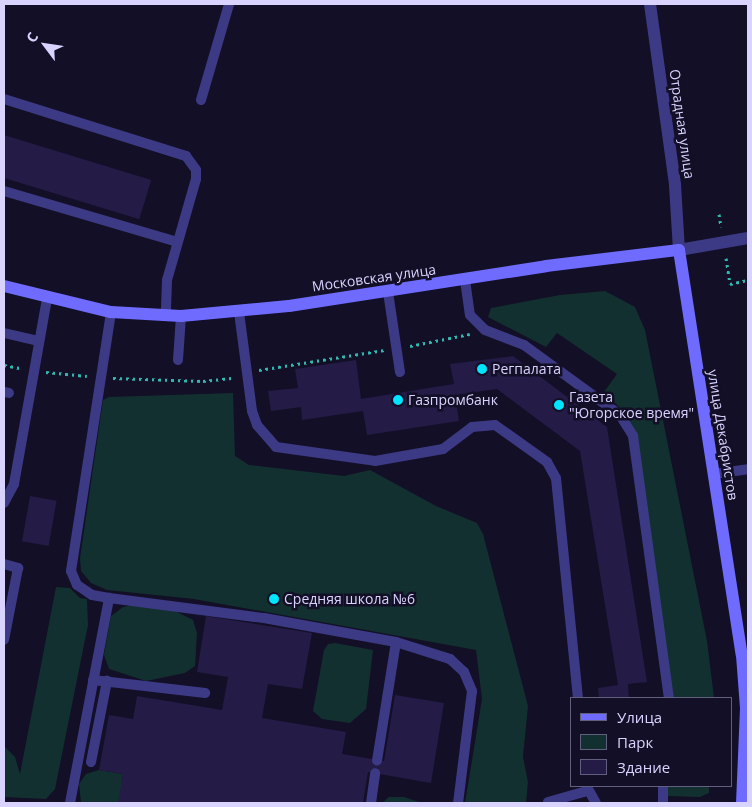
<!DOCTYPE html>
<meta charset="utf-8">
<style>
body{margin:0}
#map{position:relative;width:752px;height:807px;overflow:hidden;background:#130f26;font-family:"Open Sans",sans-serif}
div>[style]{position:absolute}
.green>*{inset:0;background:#12302f}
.building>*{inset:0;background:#241b47;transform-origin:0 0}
.path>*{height:3px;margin-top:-1.5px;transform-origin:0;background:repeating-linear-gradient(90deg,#2fb8b0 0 2.5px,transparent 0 6.5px)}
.service>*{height:10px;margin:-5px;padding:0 5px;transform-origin:5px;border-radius:5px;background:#3d3a85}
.minor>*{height:12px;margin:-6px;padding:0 6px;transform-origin:6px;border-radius:6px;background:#3d3a85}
.secondary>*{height:12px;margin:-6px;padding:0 6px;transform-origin:6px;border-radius:6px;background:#6f6bff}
.dots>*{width:14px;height:14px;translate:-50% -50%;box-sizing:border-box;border:2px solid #130f26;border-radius:50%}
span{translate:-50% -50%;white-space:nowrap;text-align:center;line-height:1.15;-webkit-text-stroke:5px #130f26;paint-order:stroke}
.street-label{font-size:14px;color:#d9d4ff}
.poi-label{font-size:14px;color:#d9d4ff}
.left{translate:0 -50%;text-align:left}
.frame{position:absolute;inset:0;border:5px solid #d9d4ff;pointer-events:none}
.legend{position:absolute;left:570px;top:697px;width:162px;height:90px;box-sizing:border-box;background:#130f26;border:1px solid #625e7d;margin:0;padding:6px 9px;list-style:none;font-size:15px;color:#d9d4ff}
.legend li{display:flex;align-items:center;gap:10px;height:25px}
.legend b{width:25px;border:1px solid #625e7d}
.north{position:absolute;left:20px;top:20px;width:50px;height:50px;-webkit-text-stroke:4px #130f26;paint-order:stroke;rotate:301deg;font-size:14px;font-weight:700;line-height:20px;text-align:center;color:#d9d4ff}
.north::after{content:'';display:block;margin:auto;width:18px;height:22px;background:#d9d4ff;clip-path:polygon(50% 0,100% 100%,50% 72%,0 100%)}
</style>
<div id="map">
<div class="green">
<i style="clip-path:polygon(605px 291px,635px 307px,645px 330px,707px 641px,714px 698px,671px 698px,630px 423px,625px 413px,604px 392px,617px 374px,557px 333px,546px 347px,488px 317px,491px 308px,560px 295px)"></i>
<i style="clip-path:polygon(233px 393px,235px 456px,249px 465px,344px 476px,370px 470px,436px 506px,477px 523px,483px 534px,528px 706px,523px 757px,528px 782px,526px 803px,465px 803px,482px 699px,476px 650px,194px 599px,107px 590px,91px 583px,81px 571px,80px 558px,103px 400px,109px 397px)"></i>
<i style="clip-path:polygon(56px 587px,70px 588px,80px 598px,87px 599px,88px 625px,55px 789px,46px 799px,4px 797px,4px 746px,15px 757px,20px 774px)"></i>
<i style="clip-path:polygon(137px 604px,175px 611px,193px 620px,197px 633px,195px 666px,185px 673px,146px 681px,109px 669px,104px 655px,111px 616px,123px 607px)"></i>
<i style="clip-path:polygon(335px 643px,373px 650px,366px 709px,350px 723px,322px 719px,313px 711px,324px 650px,328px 644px)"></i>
<i style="clip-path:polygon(99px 770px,123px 774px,119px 803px,81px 803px,79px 784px,86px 774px)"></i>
<i style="clip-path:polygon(667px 786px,709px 786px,709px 793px,700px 797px,667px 796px)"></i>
<i style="clip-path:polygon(389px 797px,404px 797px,419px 802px,444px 803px,382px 803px)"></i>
</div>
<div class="building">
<i style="left:4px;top:135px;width:154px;height:41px;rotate:17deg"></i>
<i style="clip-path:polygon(513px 356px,607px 427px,647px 682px,628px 684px,629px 698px,599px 698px,598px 688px,618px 685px,580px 451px,497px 389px,455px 395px,459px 421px,367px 435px,363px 411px,302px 420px,301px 407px,271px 411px,268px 391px,298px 388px,295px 369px,356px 360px,361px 399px,454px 384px,450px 364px)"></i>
<i style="left:30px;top:496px;width:27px;height:46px;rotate:10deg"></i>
<i style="clip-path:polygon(206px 616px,312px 633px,302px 689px,268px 684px,262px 718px,346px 732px,342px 754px,384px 761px,395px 695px,444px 703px,431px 783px,368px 772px,363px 803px,118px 803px,123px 774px,99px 770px,109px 715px,133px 719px,137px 696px,222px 710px,228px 677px,197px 672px)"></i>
</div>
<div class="path">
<i style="left:719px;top:214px;width:13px;rotate:81deg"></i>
<i style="left:726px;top:258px;width:26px;rotate:81deg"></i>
<i style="left:730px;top:284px;width:18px;rotate:-13deg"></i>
<i style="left:410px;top:346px;width:61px;rotate:-11.3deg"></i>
<i style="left:4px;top:365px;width:16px;rotate:11deg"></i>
<i style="left:259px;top:370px;width:127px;rotate:-9.1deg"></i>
<i style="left:46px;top:372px;width:41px;rotate:5.6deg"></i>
<i style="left:113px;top:378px;width:90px;rotate:1.9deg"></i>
<i style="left:203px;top:381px;width:31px;rotate:-6deg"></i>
</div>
<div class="service">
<i style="left:4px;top:99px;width:191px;rotate:17.4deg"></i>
<i style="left:186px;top:156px;width:17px;rotate:54deg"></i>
<i style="left:196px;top:170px;width:9px;rotate:90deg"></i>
<i style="left:196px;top:179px;width:105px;rotate:106deg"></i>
<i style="left:167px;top:280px;width:35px;rotate:92deg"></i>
<i style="left:201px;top:100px;width:100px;rotate:-73.7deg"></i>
<i style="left:4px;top:191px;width:180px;rotate:16.4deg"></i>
<i style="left:465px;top:280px;width:35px;rotate:82deg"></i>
<i style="left:470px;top:315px;width:21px;rotate:45deg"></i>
<i style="left:485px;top:330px;width:42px;rotate:21deg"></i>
<i style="left:524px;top:345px;width:119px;rotate:36.1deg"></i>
<i style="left:620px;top:415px;width:25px;rotate:58deg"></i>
<i style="left:633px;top:436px;width:264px;rotate:82.2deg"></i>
<i style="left:388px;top:292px;width:81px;rotate:81.5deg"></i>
<i style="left:239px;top:312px;width:100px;rotate:82.5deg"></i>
<i style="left:252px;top:411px;width:15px;rotate:70deg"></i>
<i style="left:257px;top:425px;width:29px;rotate:49deg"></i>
<i style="left:276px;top:447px;width:100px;rotate:8deg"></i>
<i style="left:375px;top:461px;width:69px;rotate:-10deg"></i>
<i style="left:443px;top:449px;width:36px;rotate:-37deg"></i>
<i style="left:472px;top:427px;width:23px;rotate:-5deg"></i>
<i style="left:495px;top:425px;width:64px;rotate:35.4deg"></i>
<i style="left:547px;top:462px;width:18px;rotate:61deg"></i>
<i style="left:556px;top:478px;width:221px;rotate:84.3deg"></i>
<i style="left:4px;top:333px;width:36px;rotate:13deg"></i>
<i style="left:178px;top:360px;width:44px;rotate:-86.1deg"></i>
<i style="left:4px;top:392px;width:5px;rotate:11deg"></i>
<i style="left:714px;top:474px;width:34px;rotate:-8deg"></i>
<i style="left:4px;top:503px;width:21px;rotate:-62deg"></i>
<i style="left:14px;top:484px;width:189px;rotate:-79.9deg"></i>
<i style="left:4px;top:564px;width:15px;rotate:16deg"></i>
<i style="left:18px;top:568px;width:73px;rotate:101deg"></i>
<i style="left:109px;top:598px;width:17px;rotate:-170deg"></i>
<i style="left:92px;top:595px;width:18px;rotate:-146deg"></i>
<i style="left:77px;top:585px;width:15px;rotate:-113deg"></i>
<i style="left:71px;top:571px;width:262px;rotate:-81.2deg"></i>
<i style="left:396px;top:642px;width:57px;rotate:17.5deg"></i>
<i style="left:450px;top:659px;width:19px;rotate:43deg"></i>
<i style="left:464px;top:672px;width:21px;rotate:67deg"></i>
<i style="left:472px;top:691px;width:113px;rotate:97.1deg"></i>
<i style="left:93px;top:680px;width:113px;rotate:6.6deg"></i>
<i style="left:91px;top:762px;width:83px;rotate:-78.8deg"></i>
<i style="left:587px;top:787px;width:18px;rotate:61deg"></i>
<i style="left:548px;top:802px;width:41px;rotate:-15.8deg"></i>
<i style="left:70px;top:803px;width:209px;rotate:-79.2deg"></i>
<i style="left:109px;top:598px;width:156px;rotate:7.4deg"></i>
<i style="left:264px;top:618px;width:134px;rotate:10.3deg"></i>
<i style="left:396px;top:642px;width:120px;rotate:99.1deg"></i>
<i style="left:371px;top:803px;width:30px;rotate:-82deg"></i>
<i style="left:663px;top:803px;width:17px;rotate:-90deg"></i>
</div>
<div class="minor">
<i style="left:650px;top:4px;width:183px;rotate:82.1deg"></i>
<i style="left:675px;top:185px;width:65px;rotate:86.5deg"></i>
<i style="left:679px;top:250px;width:70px;rotate:-9.9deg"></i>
</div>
<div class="secondary">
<i style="left:4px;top:286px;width:110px;rotate:13.7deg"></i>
<i style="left:111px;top:312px;width:70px;rotate:3.3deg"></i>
<i style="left:181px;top:316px;width:108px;rotate:-5.3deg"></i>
<i style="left:289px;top:306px;width:260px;rotate:-8.8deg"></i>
<i style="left:546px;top:266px;width:134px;rotate:-6.9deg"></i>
<i style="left:679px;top:250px;width:410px;rotate:81.2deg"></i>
<i style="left:742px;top:655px;width:53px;rotate:85.7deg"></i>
<i style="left:746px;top:708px;width:95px;rotate:92.4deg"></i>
</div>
<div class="dots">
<i style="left:482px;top:369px;background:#00e5ff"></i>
<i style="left:398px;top:400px;background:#00e5ff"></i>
<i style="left:559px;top:405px;background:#00e5ff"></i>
<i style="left:274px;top:599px;background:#00e5ff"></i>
</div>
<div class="street-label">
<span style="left:682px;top:124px;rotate:82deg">Отрадная улица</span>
<span style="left:374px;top:278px;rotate:-8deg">Московская улица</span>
<span style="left:723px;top:435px;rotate:81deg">улица Декабристов</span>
</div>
<div class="poi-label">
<span class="left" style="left:492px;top:369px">Регпалата</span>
<span class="left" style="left:569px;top:405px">Газета<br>"Югорское время"</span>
<span class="left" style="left:408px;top:400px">Газпромбанк</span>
<span class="left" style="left:284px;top:599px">Средняя школа №6</span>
</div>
<div class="frame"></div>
<ul class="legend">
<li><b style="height:6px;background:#6f6bff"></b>Улица</li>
<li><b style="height:14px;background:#12302f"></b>Парк</li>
<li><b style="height:14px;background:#241b47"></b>Здание</li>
</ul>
<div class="north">С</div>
</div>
